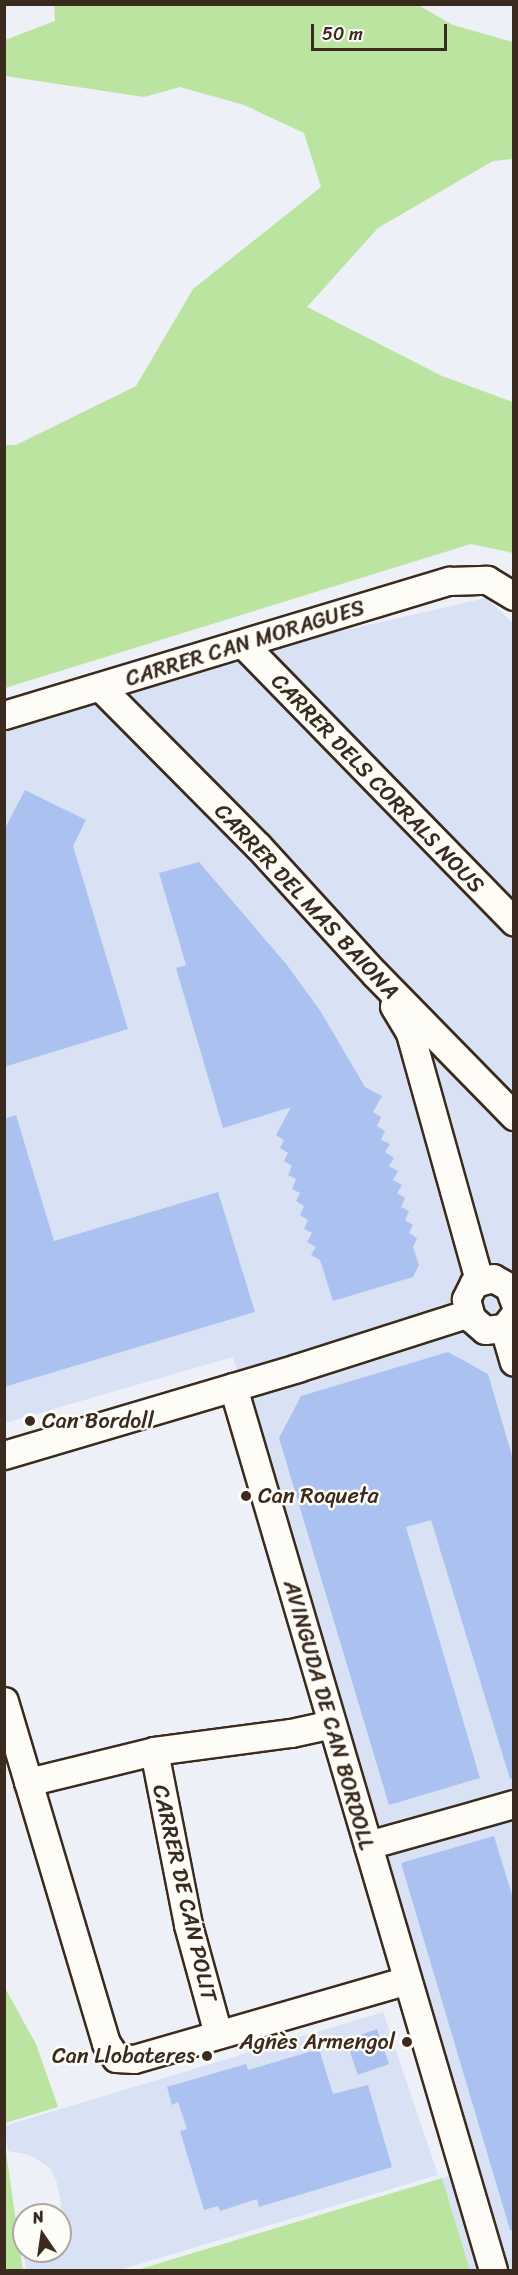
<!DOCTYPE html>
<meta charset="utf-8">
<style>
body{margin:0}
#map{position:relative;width:518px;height:2275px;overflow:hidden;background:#edf0f6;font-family:Sriracha,sans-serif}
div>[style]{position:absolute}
.built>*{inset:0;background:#d9e2f4}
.green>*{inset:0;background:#bbe4a0}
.building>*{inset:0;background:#abc2f0;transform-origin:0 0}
.roads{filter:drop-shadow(2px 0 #3b2a1e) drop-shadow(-2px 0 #3b2a1e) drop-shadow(0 2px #3b2a1e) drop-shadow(0 -2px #3b2a1e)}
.minor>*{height:27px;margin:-13.5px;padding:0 13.5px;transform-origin:13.5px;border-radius:13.5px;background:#fdfcf7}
.dots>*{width:16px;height:16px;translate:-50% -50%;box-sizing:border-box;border:3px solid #fdfcf7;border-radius:50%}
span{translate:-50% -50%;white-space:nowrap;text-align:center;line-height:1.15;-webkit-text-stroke:5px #fdfcf7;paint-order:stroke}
.street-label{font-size:22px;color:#3b2a1e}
.poi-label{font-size:22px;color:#3b2a1e}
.left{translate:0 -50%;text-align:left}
.right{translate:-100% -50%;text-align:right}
.frame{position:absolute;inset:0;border:6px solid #3b2a1e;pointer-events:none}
.north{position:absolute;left:12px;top:2203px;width:60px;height:60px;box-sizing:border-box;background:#fdfcf7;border:2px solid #afa8a0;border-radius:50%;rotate:347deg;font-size:16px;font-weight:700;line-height:24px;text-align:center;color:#3b2a1e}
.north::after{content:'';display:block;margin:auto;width:21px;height:27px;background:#3b2a1e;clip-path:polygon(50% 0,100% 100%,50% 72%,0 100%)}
.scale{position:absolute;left:311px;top:24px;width:136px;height:27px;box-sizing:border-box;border:3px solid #3b2a1e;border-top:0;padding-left:8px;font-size:18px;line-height:21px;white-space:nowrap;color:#3b2a1e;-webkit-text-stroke:4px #fdfcf7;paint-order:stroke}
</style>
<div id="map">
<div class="built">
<i style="clip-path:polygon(486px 598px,513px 623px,513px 2270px,470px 2270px,442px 2178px,479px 2167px,233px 1357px,5px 1423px,4px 708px)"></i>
<i style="clip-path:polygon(383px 2012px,438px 2175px,119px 2270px,26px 2270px,23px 2252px,60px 2251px,61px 2204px,57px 2183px,50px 2168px,30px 2155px,8px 2151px,4px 2126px)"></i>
</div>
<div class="green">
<i style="clip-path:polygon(54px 5px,418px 5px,453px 25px,513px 42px,513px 159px,493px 161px,378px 228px,307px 307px,442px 376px,513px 402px,513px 553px,471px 544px,5px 688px,5px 445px,16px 445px,136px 386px,193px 289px,321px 187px,304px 133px,244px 105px,180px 87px,144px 97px,5px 76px,5px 40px,55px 21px)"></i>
<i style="clip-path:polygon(5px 1988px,36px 2044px,58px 2107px,5px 2123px)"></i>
<i style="clip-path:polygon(5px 2145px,23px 2270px,5px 2270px)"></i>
<i style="clip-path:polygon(442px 2178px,470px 2270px,136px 2270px,137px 2270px)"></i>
</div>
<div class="building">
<i style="clip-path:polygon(25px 790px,86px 820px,73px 846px,128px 1029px,4px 1067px,4px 830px)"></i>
<i style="clip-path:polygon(199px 862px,287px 965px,321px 1012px,365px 1087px,382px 1096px,373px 1112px,381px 1117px,377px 1126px,385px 1131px,381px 1140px,390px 1144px,385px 1152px,394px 1158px,389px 1166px,398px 1171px,393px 1180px,402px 1185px,397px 1193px,405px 1198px,401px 1207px,409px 1211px,405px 1220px,413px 1225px,409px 1233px,417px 1238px,413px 1247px,419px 1265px,413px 1277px,333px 1301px,320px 1260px,311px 1255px,316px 1247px,307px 1242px,312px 1233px,304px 1229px,308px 1220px,300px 1215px,304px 1206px,296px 1201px,300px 1193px,292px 1189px,296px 1179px,288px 1175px,292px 1166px,284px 1161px,288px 1153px,280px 1148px,284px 1140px,276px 1135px,291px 1107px,223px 1128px,176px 968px,186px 965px,159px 873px)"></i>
<i style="clip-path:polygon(16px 1115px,54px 1241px,218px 1192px,255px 1312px,4px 1387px,4px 1119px)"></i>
<i style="clip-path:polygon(448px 1352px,488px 1374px,513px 1459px,513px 1778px,510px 1779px,431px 1520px,406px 1527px,480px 1778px,389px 1805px,279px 1438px,301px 1396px)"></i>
<i style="clip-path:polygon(494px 1836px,513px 1898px,513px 2230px,510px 2230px,401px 1863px)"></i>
<i style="left:377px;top:2029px;width:37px;height:33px;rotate:71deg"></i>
<i style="clip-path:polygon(319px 2049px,333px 2094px,368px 2085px,392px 2167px,259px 2207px,257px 2199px,220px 2211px,218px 2206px,204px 2210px,180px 2131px,187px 2129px,178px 2102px,172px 2105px,167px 2087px,246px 2064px,248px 2070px)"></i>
</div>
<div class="roads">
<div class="minor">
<i style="left:243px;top:644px;width:388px;rotate:45.7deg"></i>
<i style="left:100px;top:687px;width:224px;rotate:45.2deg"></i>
<i style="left:258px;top:846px;width:173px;rotate:47.6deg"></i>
<i style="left:375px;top:974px;width:199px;rotate:45.6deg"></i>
<i style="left:4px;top:715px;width:465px;rotate:-16.8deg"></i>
<i style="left:449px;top:581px;width:38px;rotate:-2deg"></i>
<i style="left:487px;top:580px;width:31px;rotate:31deg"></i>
<i style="left:394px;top:1006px;width:31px;rotate:59deg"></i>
<i style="left:410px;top:1033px;width:256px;rotate:74.4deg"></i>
<i style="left:514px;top:1301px;width:15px;rotate:-110deg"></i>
<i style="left:509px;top:1287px;width:18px;rotate:-151deg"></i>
<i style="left:493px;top:1278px;width:20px;rotate:165deg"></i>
<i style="left:474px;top:1283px;width:18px;rotate:117deg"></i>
<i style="left:466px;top:1299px;width:20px;rotate:75deg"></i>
<i style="left:471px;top:1318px;width:18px;rotate:41deg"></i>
<i style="left:485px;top:1330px;width:19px;rotate:-6deg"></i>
<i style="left:504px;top:1328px;width:16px;rotate:-52deg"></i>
<i style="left:504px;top:1328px;width:35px;rotate:74deg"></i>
<i style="left:233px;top:1387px;width:920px;rotate:73.59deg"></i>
<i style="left:4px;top:1455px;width:306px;rotate:-16.5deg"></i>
<i style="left:297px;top:1368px;width:181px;rotate:-17.7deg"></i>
<i style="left:4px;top:1701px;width:357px;rotate:73.4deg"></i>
<i style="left:106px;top:2043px;width:18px;rotate:56deg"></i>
<i style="left:116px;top:2058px;width:18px;rotate:3deg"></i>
<i style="left:134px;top:2059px;width:284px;rotate:-16.1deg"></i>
<i style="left:154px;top:1751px;width:177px;rotate:78.9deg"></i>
<i style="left:188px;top:1925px;width:113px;rotate:74.6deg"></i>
<i style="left:28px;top:1782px;width:130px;rotate:-13.8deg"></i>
<i style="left:154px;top:1751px;width:138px;rotate:-7.5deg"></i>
<i style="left:291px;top:1733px;width:42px;rotate:-12.4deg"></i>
<i style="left:368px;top:1845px;width:152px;rotate:-15.7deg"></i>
</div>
</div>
<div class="dots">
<i style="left:30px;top:1421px;background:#3b2a1e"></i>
<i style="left:246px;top:1496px;background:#3b2a1e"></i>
<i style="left:407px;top:2042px;background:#3b2a1e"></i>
<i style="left:207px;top:2056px;background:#3b2a1e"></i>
</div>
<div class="street-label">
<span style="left:245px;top:643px;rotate:-17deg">CARRER CAN MORAGUES</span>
<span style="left:378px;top:783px;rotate:46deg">CARRER DELS CORRALS NOUS</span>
<span style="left:307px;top:901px;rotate:47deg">CARRER DEL MAS BAIONA</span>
<span style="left:329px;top:1715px;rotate:74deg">AVINGUDA DE CAN BORDOLL</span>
<span style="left:185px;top:1893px;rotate:77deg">CARRER DE CAN POLIT</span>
</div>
<div class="poi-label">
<span class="left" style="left:42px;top:1421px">Can Bordoll</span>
<span class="left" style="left:258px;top:1496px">Can Roqueta</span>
<span class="right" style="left:395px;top:2042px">Agnès Armengol</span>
<span class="right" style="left:195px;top:2056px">Can Llobateres</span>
</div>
<div class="frame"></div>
<div class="north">N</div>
<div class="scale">50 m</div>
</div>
